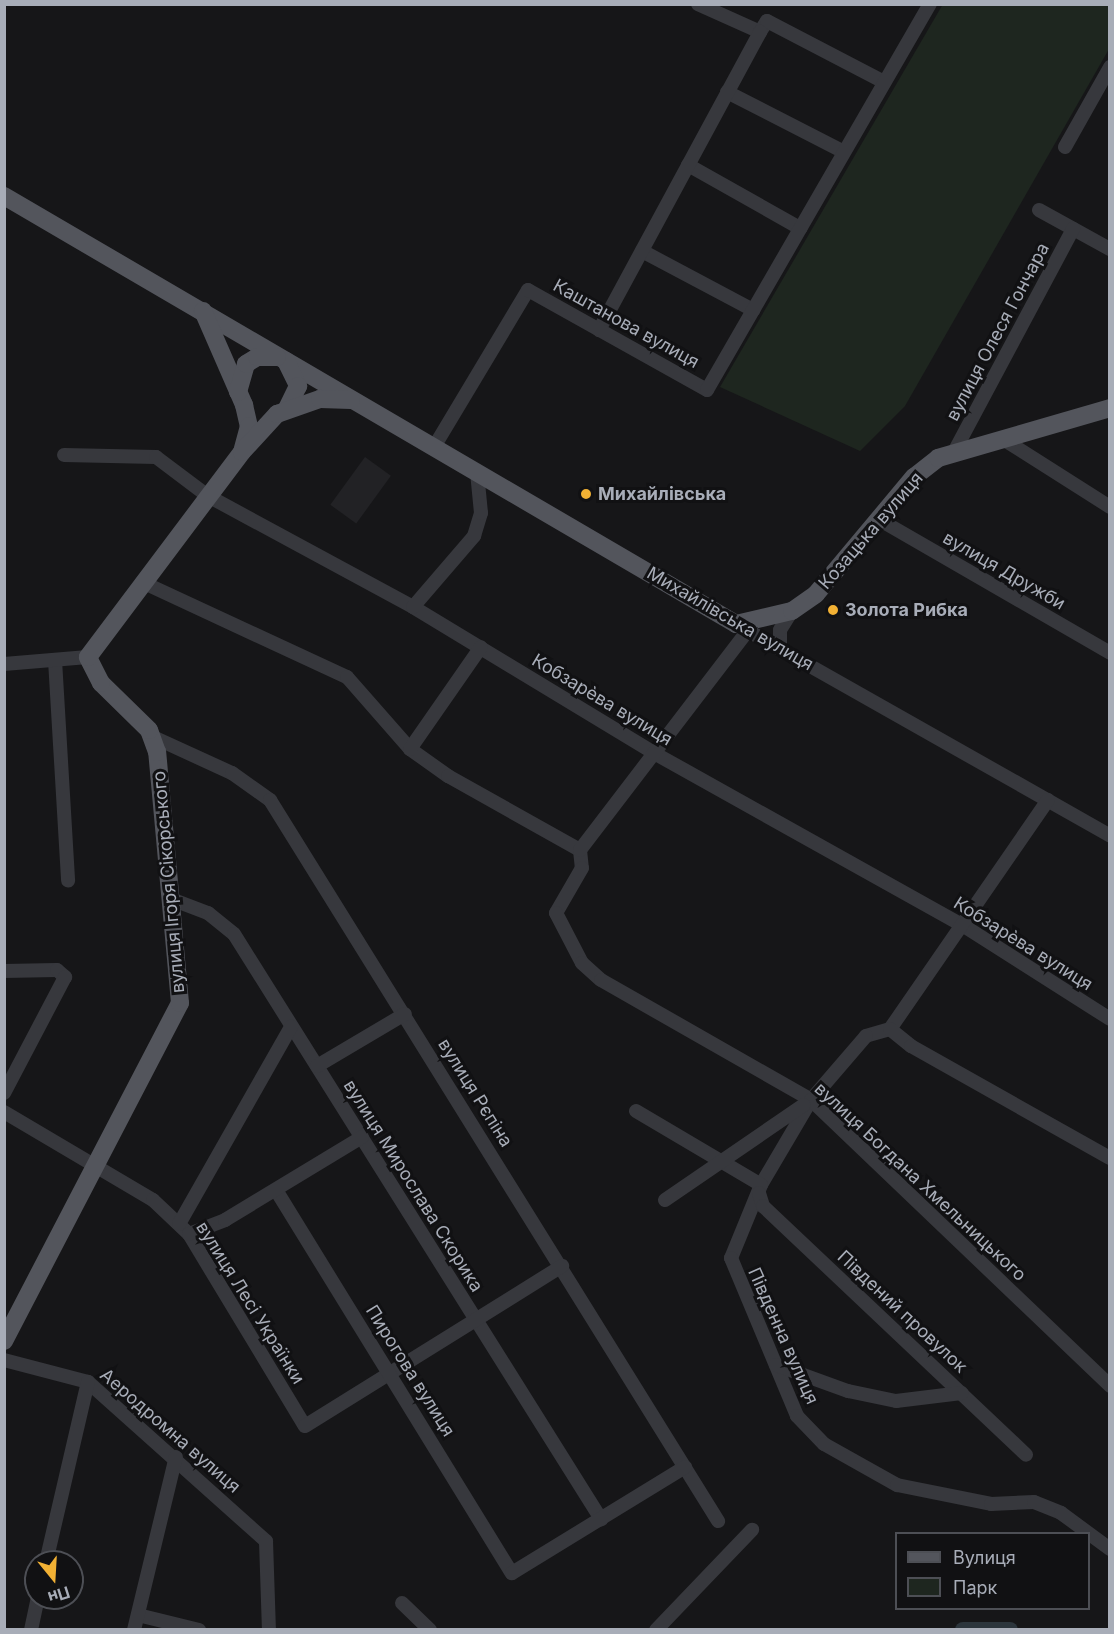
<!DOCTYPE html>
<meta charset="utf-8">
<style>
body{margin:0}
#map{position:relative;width:1114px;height:1634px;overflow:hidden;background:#161618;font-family:Inter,sans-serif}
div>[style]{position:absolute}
.built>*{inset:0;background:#222225;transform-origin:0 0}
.green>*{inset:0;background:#1e261f}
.river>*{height:16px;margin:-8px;padding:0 8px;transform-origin:8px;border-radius:8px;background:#2c353c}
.minor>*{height:14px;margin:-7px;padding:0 7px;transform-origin:7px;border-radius:7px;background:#37383d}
.major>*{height:18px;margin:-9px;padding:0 9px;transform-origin:9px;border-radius:9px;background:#53555c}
.dots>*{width:16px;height:16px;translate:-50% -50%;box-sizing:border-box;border:3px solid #111113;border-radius:50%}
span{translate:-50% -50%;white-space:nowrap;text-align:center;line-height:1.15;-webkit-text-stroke:6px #111113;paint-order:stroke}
.street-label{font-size:18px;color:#a8adb8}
.poi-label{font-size:18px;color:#a8adb8;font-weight:700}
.left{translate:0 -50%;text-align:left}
.frame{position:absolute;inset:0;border:6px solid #a8adb8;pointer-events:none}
.legend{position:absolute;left:895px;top:1532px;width:195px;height:78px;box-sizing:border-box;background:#111113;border:2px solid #4d4f55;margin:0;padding:8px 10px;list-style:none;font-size:18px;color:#a8adb8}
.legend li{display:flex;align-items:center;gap:12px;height:30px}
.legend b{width:30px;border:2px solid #4d4f55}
.north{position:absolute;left:24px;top:1550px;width:60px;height:60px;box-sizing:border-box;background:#111113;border:2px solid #4d4f55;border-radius:50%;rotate:162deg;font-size:16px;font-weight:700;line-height:24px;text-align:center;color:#a8adb8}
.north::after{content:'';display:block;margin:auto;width:21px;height:27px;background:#f2b134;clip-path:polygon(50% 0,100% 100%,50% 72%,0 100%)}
</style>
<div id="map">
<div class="built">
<i style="left:365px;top:457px;width:32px;height:59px;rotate:36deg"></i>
</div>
<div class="green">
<i style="clip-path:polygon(943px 4px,1109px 5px,1109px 49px,905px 406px,860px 451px,720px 387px)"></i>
</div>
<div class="river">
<i style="left:963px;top:1630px;width:47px"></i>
</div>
<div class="minor">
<i style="left:698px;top:4px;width:68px;rotate:24.3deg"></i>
<i style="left:760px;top:32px;width:13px;rotate:-58deg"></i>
<i style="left:767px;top:21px;width:132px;rotate:27.5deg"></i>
<i style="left:727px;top:92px;width:131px;rotate:27.1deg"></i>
<i style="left:1065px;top:147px;width:92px;rotate:-60.6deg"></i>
<i style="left:688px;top:165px;width:129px;rotate:29.4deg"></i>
<i style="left:1039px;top:210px;width:81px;rotate:28.8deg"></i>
<i style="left:642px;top:251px;width:126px;rotate:28deg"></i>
<i style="left:599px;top:330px;width:339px;rotate:-61.6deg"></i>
<i style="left:1003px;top:439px;width:127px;rotate:32.4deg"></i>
<i style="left:434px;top:447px;width:183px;rotate:-59.1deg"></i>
<i style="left:528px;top:290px;width:205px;rotate:29.2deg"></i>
<i style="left:707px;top:390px;width:446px;rotate:-60deg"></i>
<i style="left:954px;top:452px;width:253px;rotate:-61.9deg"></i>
<i style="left:64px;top:455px;width:92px;rotate:1.2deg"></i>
<i style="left:156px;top:457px;width:65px;rotate:36.9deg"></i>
<i style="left:208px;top:496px;width:233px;rotate:28.4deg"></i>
<i style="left:413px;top:607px;width:282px;rotate:31.2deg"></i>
<i style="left:654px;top:753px;width:355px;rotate:29.2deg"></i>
<i style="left:964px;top:926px;width:173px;rotate:32.5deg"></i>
<i style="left:880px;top:520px;width:266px;rotate:30deg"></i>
<i style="left:142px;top:582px;width:226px;rotate:24.9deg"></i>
<i style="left:347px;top:677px;width:96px;rotate:48.8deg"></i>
<i style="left:410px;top:749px;width:47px;rotate:35.4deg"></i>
<i style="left:448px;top:776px;width:151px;rotate:29.3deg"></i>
<i style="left:413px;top:607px;width:94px;rotate:-49.3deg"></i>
<i style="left:474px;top:536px;width:24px;rotate:-73deg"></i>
<i style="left:481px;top:513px;width:41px;rotate:-95.6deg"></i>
<i style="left:736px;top:624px;width:430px;rotate:29.5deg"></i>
<i style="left:780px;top:649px;width:19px;rotate:-90deg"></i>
<i style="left:780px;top:630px;width:22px;rotate:-58deg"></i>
<i style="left:55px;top:660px;width:221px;rotate:86.6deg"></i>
<i style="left:4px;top:664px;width:84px;rotate:-4.8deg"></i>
<i style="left:151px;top:736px;width:89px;rotate:24.6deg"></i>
<i style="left:232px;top:773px;width:47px;rotate:35.4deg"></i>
<i style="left:270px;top:800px;width:849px;rotate:58.14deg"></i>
<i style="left:410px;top:749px;width:124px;rotate:-55.2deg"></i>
<i style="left:1048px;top:800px;width:278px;rotate:124.6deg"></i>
<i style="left:890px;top:1029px;width:25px;rotate:164deg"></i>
<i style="left:866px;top:1036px;width:84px;rotate:130.7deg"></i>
<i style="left:811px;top:1100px;width:99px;rotate:120.5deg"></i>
<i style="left:761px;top:1185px;width:79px;rotate:112.3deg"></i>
<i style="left:731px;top:1258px;width:171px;rotate:67.3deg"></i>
<i style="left:797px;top:1416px;width:39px;rotate:46deg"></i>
<i style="left:824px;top:1444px;width:84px;rotate:29.3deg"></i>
<i style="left:897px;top:1485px;width:96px;rotate:11.4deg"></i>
<i style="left:991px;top:1504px;width:43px;rotate:-2.7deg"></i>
<i style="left:1034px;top:1502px;width:29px;rotate:22deg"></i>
<i style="left:1061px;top:1513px;width:61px;rotate:36.3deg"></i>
<i style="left:580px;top:850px;width:18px;rotate:84deg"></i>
<i style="left:582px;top:868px;width:52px;rotate:120deg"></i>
<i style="left:556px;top:913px;width:56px;rotate:62.5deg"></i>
<i style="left:582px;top:963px;width:25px;rotate:42deg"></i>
<i style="left:601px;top:980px;width:242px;rotate:29.7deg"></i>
<i style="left:811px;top:1100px;width:414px;rotate:43.7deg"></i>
<i style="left:580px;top:850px;width:277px;rotate:-52.6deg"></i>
<i style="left:171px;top:899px;width:40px;rotate:21deg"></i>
<i style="left:208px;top:913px;width:33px;rotate:39deg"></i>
<i style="left:234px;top:934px;width:691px;rotate:57.9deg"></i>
<i style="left:4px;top:971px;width:53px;rotate:-1.1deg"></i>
<i style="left:57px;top:970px;width:11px;rotate:41deg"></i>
<i style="left:65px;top:977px;width:131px;rotate:117.7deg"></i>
<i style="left:890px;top:1029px;width:27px;rotate:39deg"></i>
<i style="left:911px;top:1046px;width:228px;rotate:29.4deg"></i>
<i style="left:317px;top:1066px;width:102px;rotate:-30.6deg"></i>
<i style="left:636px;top:1111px;width:145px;rotate:30.6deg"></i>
<i style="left:4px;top:1112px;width:173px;rotate:30.6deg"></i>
<i style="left:153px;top:1200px;width:50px;rotate:43.4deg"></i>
<i style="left:189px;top:1234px;width:224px;rotate:58.9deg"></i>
<i style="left:305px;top:1426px;width:303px;rotate:-31.9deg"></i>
<i style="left:276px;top:1190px;width:450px;rotate:58.4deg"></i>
<i style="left:512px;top:1573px;width:203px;rotate:-31.5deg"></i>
<i style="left:759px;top:1193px;width:14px;rotate:73deg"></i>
<i style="left:763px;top:1206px;width:362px;rotate:43.4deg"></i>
<i style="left:665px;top:1200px;width:168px;rotate:-34.4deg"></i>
<i style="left:179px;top:1224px;width:227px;rotate:-60.4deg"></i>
<i style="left:189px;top:1234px;width:39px;rotate:-21deg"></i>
<i style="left:225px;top:1220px;width:160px;rotate:-31.2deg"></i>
<i style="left:4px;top:1360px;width:87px;rotate:14.7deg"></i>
<i style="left:88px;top:1382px;width:239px;rotate:41.8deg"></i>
<i style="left:266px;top:1541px;width:89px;rotate:88.1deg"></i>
<i style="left:776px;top:1365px;width:77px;rotate:19.9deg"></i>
<i style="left:848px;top:1391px;width:49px;rotate:11.8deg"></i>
<i style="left:896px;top:1401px;width:66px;rotate:-6.9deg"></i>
<i style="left:46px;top:1562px;width:185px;rotate:-76.9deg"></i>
<i style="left:402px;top:1603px;width:39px;rotate:44deg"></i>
<i style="left:138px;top:1615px;width:63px;rotate:13.8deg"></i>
<i style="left:31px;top:1630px;width:33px;rotate:-78deg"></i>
<i style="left:134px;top:1630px;width:178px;rotate:-76.4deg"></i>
<i style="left:656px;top:1630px;width:139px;rotate:-46.2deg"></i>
</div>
<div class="major">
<i style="left:4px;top:196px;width:848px;rotate:30.31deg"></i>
<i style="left:736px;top:624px;width:57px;rotate:-13.1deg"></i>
<i style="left:792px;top:611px;width:29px;rotate:-35deg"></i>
<i style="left:816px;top:594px;width:153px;rotate:-50.1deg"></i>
<i style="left:914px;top:477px;width:31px;rotate:-38deg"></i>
<i style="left:938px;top:458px;width:179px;rotate:-16.2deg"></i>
<i style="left:203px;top:311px;width:103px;rotate:66.4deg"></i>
<i style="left:244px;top:405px;width:22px;rotate:77deg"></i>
<i style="left:249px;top:426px;width:24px;rotate:105deg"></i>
<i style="left:286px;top:361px;width:28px;rotate:64deg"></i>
<i style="left:298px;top:386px;width:25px;rotate:116deg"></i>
<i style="left:238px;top:392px;width:29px;rotate:-74deg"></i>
<i style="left:246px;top:364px;width:13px;rotate:-32deg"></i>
<i style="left:257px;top:357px;width:20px"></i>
<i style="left:4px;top:1341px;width:381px;rotate:-62.5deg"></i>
<i style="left:180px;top:1003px;width:252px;rotate:-95.2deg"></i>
<i style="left:157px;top:752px;width:23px;rotate:-110deg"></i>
<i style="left:149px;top:730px;width:67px;rotate:-135.6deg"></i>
<i style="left:101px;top:683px;width:29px;rotate:-117deg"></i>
<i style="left:88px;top:657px;width:256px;rotate:-53.1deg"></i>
<i style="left:242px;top:452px;width:52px;rotate:-47.4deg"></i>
<i style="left:277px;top:414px;width:46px;rotate:-19.2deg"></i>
<i style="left:320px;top:399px;width:31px;rotate:2deg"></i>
</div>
<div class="dots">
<i style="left:586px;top:494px;background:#f2b134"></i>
<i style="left:833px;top:610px;background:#f2b134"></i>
</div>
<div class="street-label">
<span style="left:626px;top:324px;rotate:29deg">Каштанова вулиця</span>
<span style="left:998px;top:332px;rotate:-62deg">вулиця Олеся Гончара</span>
<span style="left:871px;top:531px;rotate:-49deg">Козацька вулиця</span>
<span style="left:1004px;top:571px;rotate:30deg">вулиця Дружби</span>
<span style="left:730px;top:619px;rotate:30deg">Михайлівська вулиця</span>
<span style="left:602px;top:700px;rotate:31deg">Кобзарèва вулиця</span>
<span style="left:169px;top:882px;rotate:-95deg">вулиця Ігоря Сікорського</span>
<span style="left:1023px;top:944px;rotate:32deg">Кобзарèва вулиця</span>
<span style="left:475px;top:1093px;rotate:58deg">вулиця Рєпіна</span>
<span style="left:920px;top:1182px;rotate:43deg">вулиця Богдана Хмельницького</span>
<span style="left:413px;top:1186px;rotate:58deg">вулиця Мирослава Скорика</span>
<span style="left:250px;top:1303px;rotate:58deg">вулиця Лесі Українки</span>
<span style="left:902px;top:1312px;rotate:43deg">Південий провулок</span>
<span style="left:783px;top:1336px;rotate:66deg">Південна вулиця</span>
<span style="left:410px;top:1371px;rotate:58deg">Пирогова вулиця</span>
<span style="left:170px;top:1431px;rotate:41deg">Аеродромна вулиця</span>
</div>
<div class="poi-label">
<span class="left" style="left:598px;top:494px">Михайлівська</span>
<span class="left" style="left:845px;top:610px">Золота Рибка</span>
</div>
<div class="frame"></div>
<ul class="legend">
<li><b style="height:8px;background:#53555c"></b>Вулиця</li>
<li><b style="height:16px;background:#1e261f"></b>Парк</li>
</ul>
<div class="north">Пн</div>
</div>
